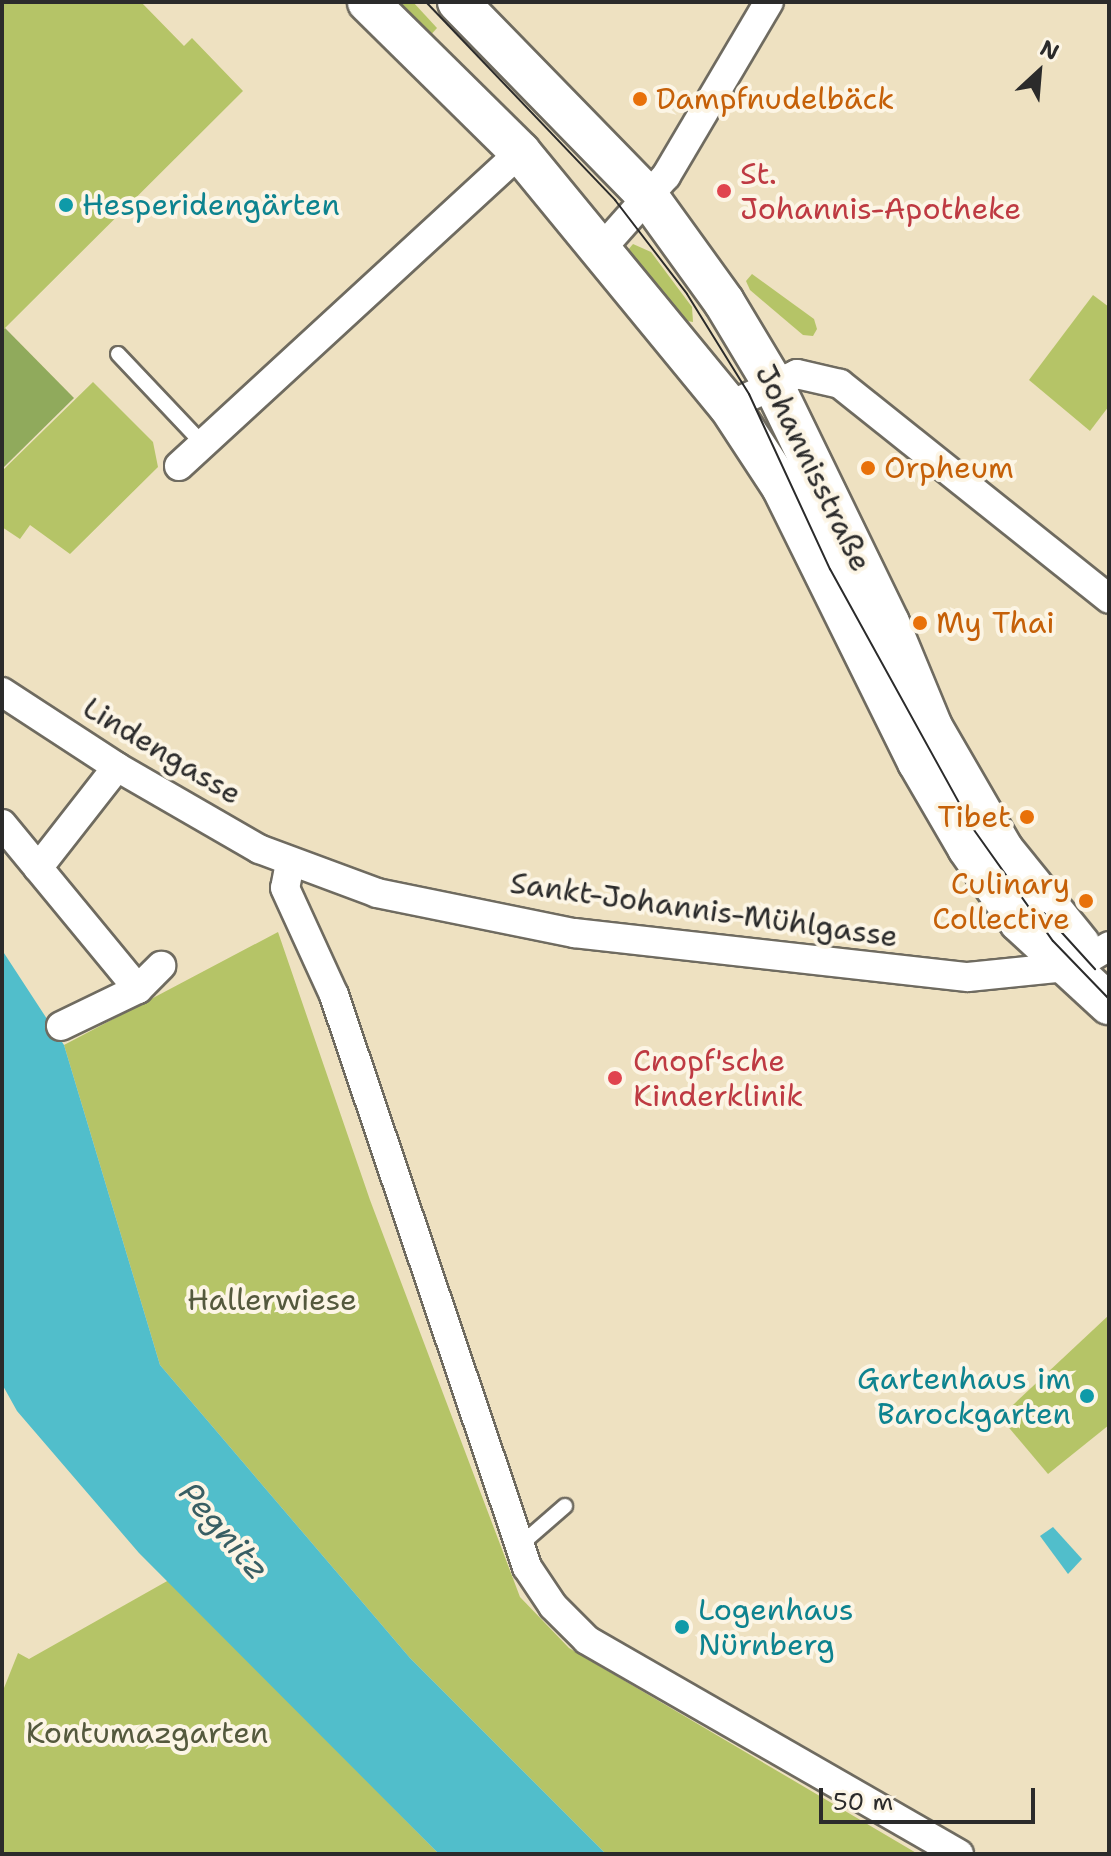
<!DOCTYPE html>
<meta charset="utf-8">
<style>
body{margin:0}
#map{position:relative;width:1111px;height:1856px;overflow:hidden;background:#eee1c1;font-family:"Shantell Sans",sans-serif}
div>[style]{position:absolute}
.green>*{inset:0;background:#b5c467}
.forest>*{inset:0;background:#90aa5c}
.water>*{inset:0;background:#51becb}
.roads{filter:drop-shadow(2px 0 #6f6b60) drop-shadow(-2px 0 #6f6b60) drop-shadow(0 2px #6f6b60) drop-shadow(0 -2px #6f6b60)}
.lane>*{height:14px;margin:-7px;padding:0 7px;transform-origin:7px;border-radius:7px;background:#fff}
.street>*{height:28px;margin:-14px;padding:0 14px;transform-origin:14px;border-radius:14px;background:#fff}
.secondary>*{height:40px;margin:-20px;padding:0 20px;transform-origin:20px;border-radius:20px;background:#fff}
.tram>*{height:2px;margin:-1px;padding:0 1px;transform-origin:1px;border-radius:1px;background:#2b2b2b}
.dots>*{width:22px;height:22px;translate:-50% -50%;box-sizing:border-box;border:4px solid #fcf5e5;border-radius:50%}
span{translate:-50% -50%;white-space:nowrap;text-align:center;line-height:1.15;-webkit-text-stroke:8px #fcf5e5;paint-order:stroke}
.food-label{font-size:30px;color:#c56008}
.left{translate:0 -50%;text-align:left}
.right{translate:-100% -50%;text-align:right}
.health-label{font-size:30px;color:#be3a42}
.culture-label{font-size:30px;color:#0d838f}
.street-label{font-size:30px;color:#2b2b2b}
.park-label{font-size:30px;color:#54593d}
.water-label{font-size:32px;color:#385e63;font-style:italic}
.frame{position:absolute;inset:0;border:4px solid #2b2b2b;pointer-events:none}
.north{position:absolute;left:999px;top:32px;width:80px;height:80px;-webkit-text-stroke:6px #fcf5e5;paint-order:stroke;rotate:26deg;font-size:22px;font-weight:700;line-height:32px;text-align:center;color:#2b2b2b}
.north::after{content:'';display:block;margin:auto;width:28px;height:36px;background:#2b2b2b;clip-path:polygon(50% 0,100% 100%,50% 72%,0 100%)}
.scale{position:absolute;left:819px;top:1788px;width:216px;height:36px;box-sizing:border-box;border:4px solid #2b2b2b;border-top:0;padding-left:10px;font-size:24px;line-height:28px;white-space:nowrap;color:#2b2b2b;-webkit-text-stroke:6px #fcf5e5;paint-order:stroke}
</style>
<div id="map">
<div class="green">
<i style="clip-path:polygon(2px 2px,141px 2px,184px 46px,192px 38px,243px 91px,2px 331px)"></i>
<i style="clip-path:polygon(379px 2px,413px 2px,437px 28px,428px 38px)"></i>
<i style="clip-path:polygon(633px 244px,651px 252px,692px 307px,693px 322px,681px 320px,630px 266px,628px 250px)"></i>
<i style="clip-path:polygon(752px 274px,814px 319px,817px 329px,813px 336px,803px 335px,750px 290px,746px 281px)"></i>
<i style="clip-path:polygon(1093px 295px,1109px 307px,1109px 406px,1090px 431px,1029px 380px)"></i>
<i style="clip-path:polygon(93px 382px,153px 442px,158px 467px,70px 554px,30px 525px,20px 539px,2px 527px,2px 471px)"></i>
<i style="clip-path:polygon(278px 932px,370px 1200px,520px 1597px,569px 1648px,918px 1854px,606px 1854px,410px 1658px,160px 1365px,64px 1045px)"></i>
<i style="clip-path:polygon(1109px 1315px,1109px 1425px,1048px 1474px,1000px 1417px)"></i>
<i style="clip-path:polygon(169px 1580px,439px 1854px,2px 1854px,2px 1693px,18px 1653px,29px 1659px)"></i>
</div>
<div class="forest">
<i style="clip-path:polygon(5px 328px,74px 398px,2px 469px,2px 331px)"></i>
</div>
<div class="water">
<i style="clip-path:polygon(2px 950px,64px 1045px,160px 1365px,410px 1658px,606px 1854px,439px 1854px,139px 1553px,17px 1411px,2px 1384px)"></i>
<i style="clip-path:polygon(1053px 1527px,1082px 1559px,1068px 1574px,1040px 1536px)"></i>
</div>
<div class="roads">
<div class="lane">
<i style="left:118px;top:354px;width:124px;rotate:46.6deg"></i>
<i style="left:519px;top:1546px;width:61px;rotate:-41deg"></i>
</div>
<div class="street">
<i style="left:602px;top:248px;width:96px;rotate:-48.4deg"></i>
<i style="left:666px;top:176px;width:202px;rotate:-59.4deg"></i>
<i style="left:729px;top:406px;width:75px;rotate:-25.2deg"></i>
<i style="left:797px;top:374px;width:44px;rotate:13.1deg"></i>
<i style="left:840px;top:384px;width:344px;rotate:38.6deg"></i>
<i style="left:179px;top:466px;width:464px;rotate:-42.6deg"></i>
<i style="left:2px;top:692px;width:137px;rotate:33.1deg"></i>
<i style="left:117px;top:767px;width:164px;rotate:30deg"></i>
<i style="left:259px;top:849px;width:126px;rotate:20.4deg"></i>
<i style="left:377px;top:893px;width:201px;rotate:11.5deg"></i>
<i style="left:574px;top:933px;width:396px;rotate:6.4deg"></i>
<i style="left:968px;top:977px;width:109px;rotate:-5.8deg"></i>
<i style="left:1076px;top:966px;width:39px;rotate:-31deg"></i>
<i style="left:2px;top:824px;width:214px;rotate:50.5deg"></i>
<i style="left:290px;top:863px;width:25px;rotate:101deg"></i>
<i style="left:285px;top:888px;width:118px;rotate:65.4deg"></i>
<i style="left:334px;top:995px;width:604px;rotate:71.35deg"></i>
<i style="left:527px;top:1567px;width:47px;rotate:56.3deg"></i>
<i style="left:553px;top:1606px;width:48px;rotate:45deg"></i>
<i style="left:587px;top:1640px;width:429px;rotate:29.9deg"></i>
<i style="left:38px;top:868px;width:128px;rotate:-52deg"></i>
<i style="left:61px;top:1026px;width:85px;rotate:-25.7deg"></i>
<i style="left:138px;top:989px;width:33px;rotate:-45deg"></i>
</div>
<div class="secondary">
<i style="left:368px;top:2px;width:214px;rotate:44.6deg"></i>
<i style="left:520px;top:152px;width:329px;rotate:50.6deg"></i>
<i style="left:729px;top:406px;width:97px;rotate:56.8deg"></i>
<i style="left:782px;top:487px;width:307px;rotate:63.7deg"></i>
<i style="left:918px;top:762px;width:99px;rotate:59.8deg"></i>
<i style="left:968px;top:848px;width:90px;rotate:54.9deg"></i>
<i style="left:1020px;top:922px;width:121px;rotate:42.7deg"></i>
<i style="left:458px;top:2px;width:274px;rotate:45.7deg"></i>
<i style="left:649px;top:198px;width:128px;rotate:54.2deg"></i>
<i style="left:724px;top:302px;width:93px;rotate:59deg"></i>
<i style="left:772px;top:382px;width:268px;rotate:64.1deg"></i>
<i style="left:889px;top:623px;width:113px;rotate:67.5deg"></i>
<i style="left:932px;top:727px;width:143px;rotate:59.9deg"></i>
<i style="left:1004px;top:851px;width:121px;rotate:51deg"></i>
</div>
</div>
<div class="tram">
<i style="left:426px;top:2px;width:274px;rotate:46.3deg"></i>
<i style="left:615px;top:200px;width:118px;rotate:52.5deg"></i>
<i style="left:687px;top:294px;width:118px;rotate:58.2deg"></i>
<i style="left:749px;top:394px;width:193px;rotate:65.2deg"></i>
<i style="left:830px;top:569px;width:298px;rotate:61.1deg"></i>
<i style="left:974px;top:830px;width:136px;rotate:54.6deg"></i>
<i style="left:1053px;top:941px;width:81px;rotate:46deg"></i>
<i style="left:1044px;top:913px;width:76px;rotate:47.7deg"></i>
</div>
<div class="dots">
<i style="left:640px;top:99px;background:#e8710a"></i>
<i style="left:724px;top:191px;background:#e0444e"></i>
<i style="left:66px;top:205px;background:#0f9aa8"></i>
<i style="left:868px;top:468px;background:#e8710a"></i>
<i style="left:920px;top:623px;background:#e8710a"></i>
<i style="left:1027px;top:817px;background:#e8710a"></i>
<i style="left:1086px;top:901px;background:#e8710a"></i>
<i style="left:615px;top:1078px;background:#e0444e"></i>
<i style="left:1087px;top:1396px;background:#0f9aa8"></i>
<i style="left:682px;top:1627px;background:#0f9aa8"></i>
</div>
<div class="food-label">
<span class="left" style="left:656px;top:99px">Dampfnudelbäck</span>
<span class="left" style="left:884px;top:468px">Orpheum</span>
<span class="left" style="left:936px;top:623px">My Thai</span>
<span class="right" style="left:1011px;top:817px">Tibet</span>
<span class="right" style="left:1070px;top:901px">Culinary<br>Collective</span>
</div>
<div class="health-label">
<span class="left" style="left:740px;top:191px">St.<br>Johannis-Apotheke</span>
<span class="left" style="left:633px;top:1078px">Cnopf'sche<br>Kinderklinik</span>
</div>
<div class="culture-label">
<span class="left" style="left:82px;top:205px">Hesperidengärten</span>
<span class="right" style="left:1071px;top:1396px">Gartenhaus im<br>Barockgarten</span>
<span class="left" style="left:698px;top:1627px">Logenhaus<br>Nürnberg</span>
</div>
<div class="street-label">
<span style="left:813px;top:468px;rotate:64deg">Johannisstraße</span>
<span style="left:162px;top:751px;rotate:31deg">Lindengasse</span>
<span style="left:704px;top:910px;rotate:8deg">Sankt-Johannis-Mühlgasse</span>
</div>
<div class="park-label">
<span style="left:272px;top:1300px">Hallerwiese</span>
<span style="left:147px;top:1733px">Kontumazgarten</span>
</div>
<div class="water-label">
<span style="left:224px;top:1531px;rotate:49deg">Pegnitz</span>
</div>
<div class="frame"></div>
<div class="north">N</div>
<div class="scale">50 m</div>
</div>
